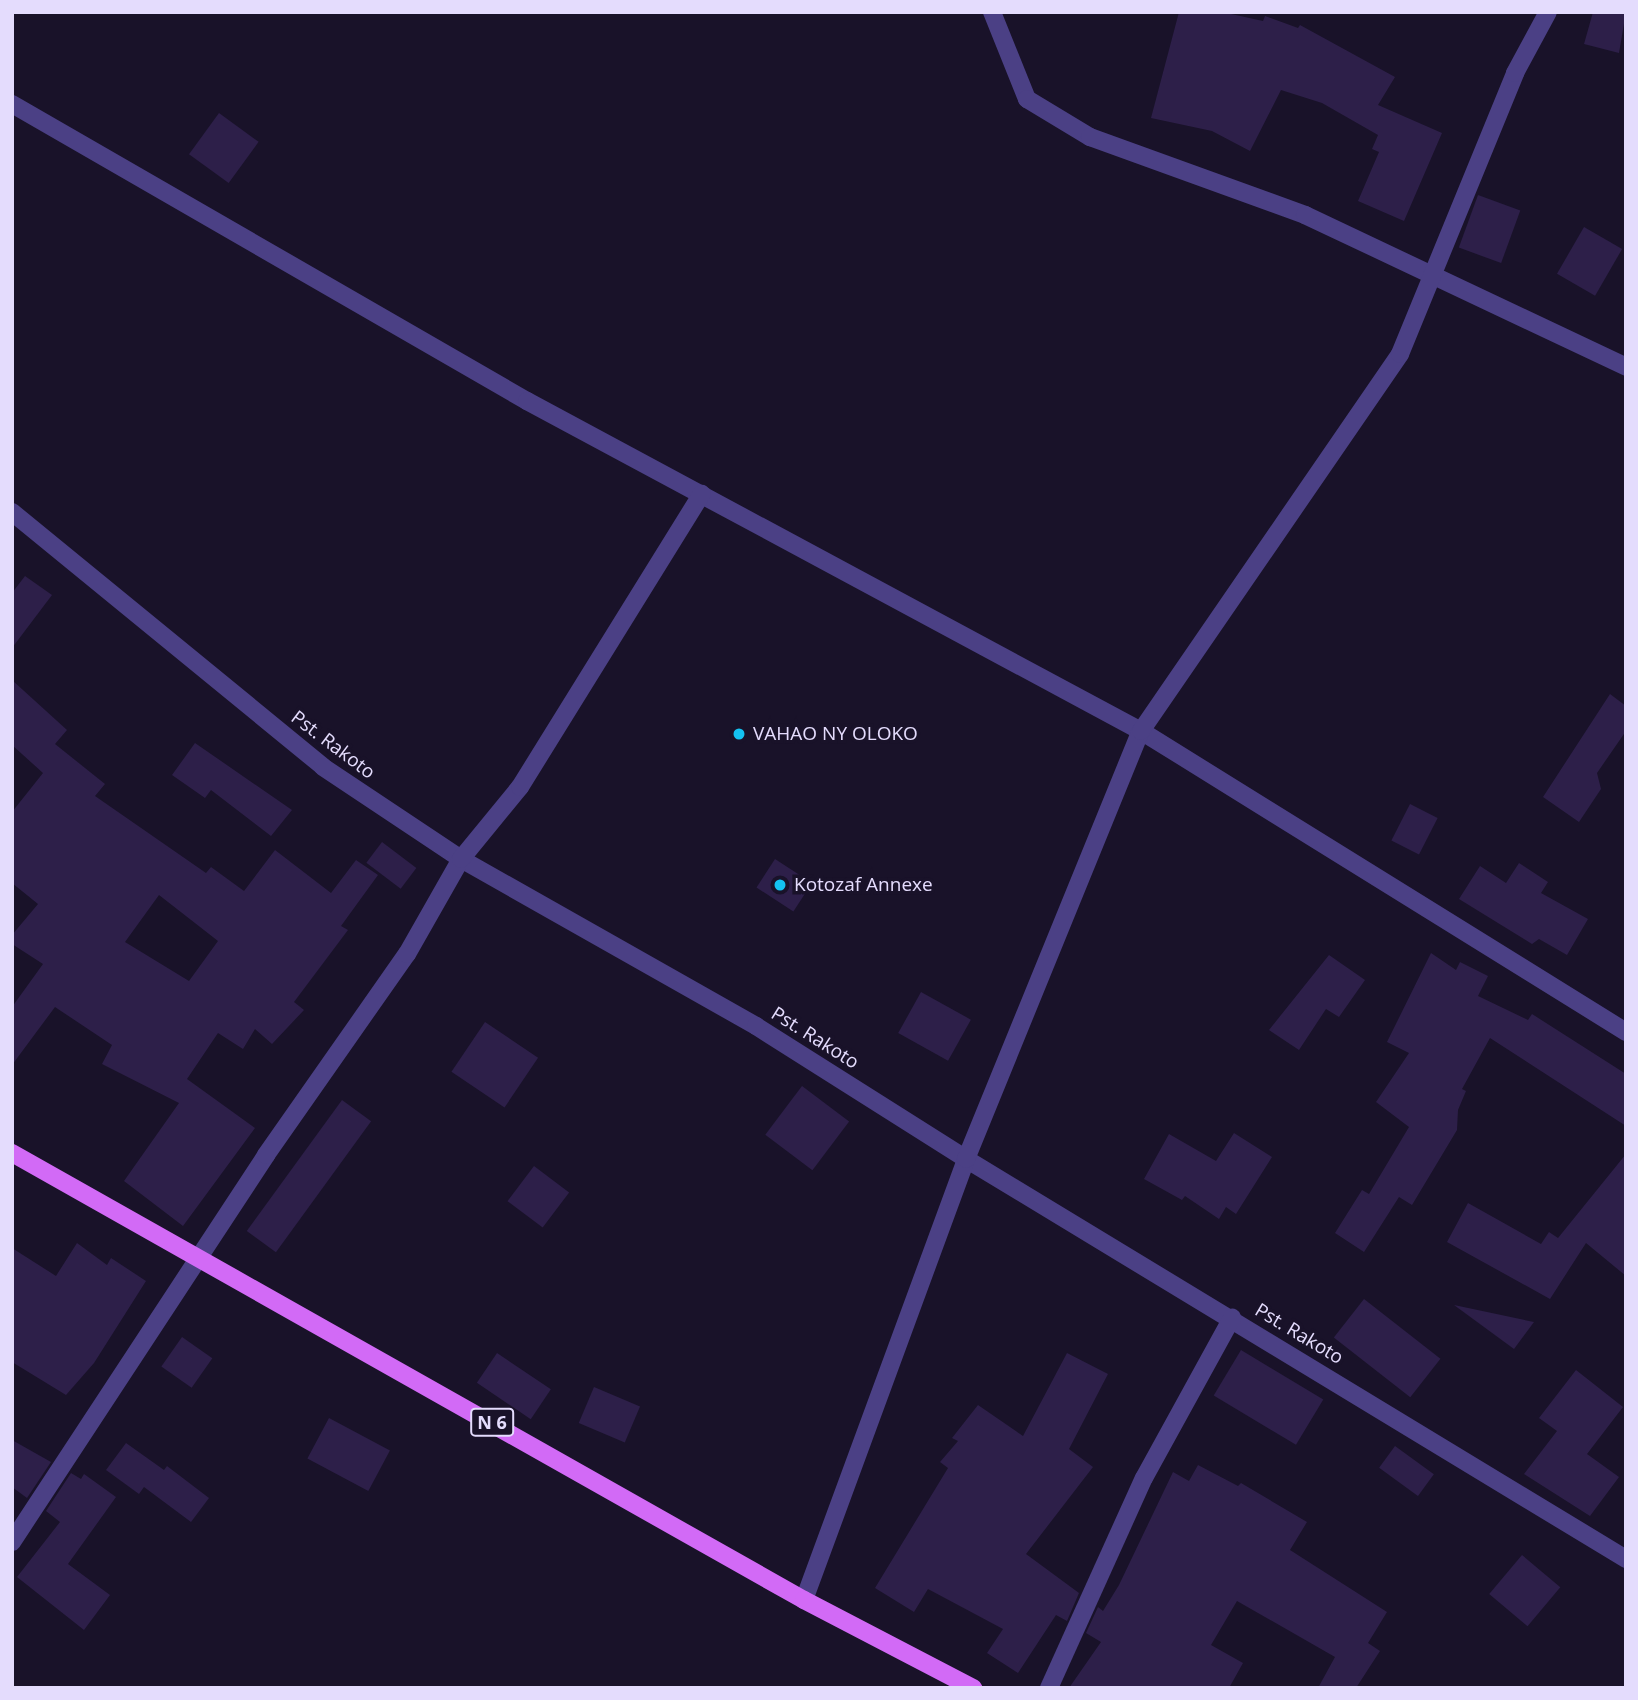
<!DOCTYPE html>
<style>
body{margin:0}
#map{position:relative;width:1638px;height:1700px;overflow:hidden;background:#191229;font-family:"Open Sans",sans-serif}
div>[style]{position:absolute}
.building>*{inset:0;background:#2d1f49;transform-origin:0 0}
.street>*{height:18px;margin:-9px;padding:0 9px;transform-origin:9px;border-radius:9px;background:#4b4085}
.primary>*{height:18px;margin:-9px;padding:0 9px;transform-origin:9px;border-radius:9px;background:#d26af6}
.dots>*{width:19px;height:19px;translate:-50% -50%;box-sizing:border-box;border:4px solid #191229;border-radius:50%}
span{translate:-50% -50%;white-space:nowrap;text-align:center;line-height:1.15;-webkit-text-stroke:7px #191229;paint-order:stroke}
.shield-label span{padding:2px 5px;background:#191229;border:2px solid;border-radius:5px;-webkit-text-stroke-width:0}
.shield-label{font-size:18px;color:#e4dcfd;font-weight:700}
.poi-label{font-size:19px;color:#e4dcfd}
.left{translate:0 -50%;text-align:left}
.street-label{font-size:19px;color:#e4dcfd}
.frame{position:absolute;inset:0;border:14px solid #e4dcfd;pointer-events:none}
</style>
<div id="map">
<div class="building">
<i style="clip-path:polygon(1179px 12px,1222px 12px,1263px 21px,1265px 16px,1298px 28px,1300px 25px,1395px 77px,1378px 105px,1442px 133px,1404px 221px,1358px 201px,1379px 152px,1372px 149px,1378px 135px,1322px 103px,1281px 90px,1250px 151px,1212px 131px,1151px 118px)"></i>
<i style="clip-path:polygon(1593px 12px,1626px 12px,1619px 53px,1584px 44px)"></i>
<i style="left:219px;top:113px;width:49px;height:51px;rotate:36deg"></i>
<i style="left:1478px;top:195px;width:45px;height:56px;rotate:20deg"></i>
<i style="left:1584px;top:227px;width:44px;height:54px;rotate:30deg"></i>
<i style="clip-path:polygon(25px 576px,52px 595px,12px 648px,12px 593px)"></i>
<i style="clip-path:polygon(evenodd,12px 680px,67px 730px,55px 744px,105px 784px,95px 796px,206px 873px,211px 867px,244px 891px,275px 850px,331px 893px,356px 860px,378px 875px,341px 926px,348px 930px,294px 1002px,304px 1010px,272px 1044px,255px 1029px,243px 1049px,218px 1033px,187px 1079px,255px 1128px,183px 1226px,124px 1181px,179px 1103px,102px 1064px,112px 1045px,55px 1007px,12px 1065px,12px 1007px,43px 964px,12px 944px,12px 935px,38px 904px,12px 883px,12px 812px,43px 773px,12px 745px,12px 680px,159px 895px,218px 941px,189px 981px,125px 942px,159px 895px)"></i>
<i style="clip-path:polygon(1610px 694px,1626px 706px,1626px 731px,1597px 773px,1601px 789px,1579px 822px,1543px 797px)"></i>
<i style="clip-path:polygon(195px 743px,292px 810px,271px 836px,211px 790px,205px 798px,172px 775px)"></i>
<i style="left:1410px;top:804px;width:31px;height:41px;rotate:27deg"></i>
<i style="left:382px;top:842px;width:43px;height:26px;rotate:37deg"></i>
<i style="left:775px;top:859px;width:44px;height:34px;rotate:33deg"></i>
<i style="clip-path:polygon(1519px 863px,1548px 882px,1541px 893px,1588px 919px,1567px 955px,1539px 939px,1532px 944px,1459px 899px,1480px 866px,1506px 883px)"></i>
<i style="clip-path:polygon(1431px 953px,1456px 970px,1460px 962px,1488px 976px,1478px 996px,1528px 1020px,1532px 1014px,1626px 1074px,1626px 1126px,1490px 1038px,1462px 1089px,1466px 1091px,1458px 1110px,1457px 1130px,1412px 1205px,1399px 1197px,1364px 1252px,1335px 1233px,1362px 1190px,1369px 1194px,1409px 1127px,1376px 1102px,1409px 1053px,1387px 1042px)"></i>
<i style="clip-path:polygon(1329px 955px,1365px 980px,1339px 1017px,1326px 1009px,1299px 1050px,1269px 1030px)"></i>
<i style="left:921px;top:992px;width:57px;height:47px;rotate:29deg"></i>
<i style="left:485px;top:1022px;width:64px;height:60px;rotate:34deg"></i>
<i style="left:802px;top:1086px;width:59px;height:61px;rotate:37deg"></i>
<i style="left:342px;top:1100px;width:36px;height:162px;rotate:36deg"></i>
<i style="clip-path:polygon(1234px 1133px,1272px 1157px,1236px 1214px,1226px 1207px,1219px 1219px,1185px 1196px,1182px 1200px,1144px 1179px,1169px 1134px,1216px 1161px)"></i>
<i style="clip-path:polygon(1626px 1154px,1626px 1276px,1586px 1243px,1550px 1299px,1447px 1242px,1468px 1203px,1541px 1244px,1549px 1232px,1558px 1238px)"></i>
<i style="left:534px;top:1166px;width:44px;height:44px;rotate:37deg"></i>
<i style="clip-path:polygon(77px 1243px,107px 1265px,111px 1258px,146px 1281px,94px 1363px,66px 1395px,12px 1362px,12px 1248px,56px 1276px)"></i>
<i style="left:1364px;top:1299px;width:97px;height:49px;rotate:38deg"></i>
<i style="clip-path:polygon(1454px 1305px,1534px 1322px,1514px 1349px)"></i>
<i style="left:182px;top:1337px;width:37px;height:36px;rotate:35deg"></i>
<i style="left:1241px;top:1350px;width:96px;height:53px;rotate:31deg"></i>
<i style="left:497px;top:1353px;width:65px;height:36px;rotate:34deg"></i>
<i style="clip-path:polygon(1067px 1353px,1108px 1374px,1069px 1449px,1093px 1467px,1026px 1554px,1079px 1593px,1067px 1621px,1056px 1615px,1018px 1673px,987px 1653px,1003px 1629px,928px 1589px,914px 1612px,875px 1588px,948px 1468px,940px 1462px,958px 1441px,952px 1438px,978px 1405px,1023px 1436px)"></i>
<i style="clip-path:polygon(1576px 1370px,1623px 1407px,1587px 1454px,1619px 1477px,1590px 1516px,1524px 1474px,1557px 1431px,1539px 1418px)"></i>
<i style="left:594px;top:1387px;width:50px;height:39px;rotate:23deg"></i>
<i style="left:329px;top:1418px;width:69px;height:46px;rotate:28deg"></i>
<i style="clip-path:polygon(12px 1440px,51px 1462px,27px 1498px,12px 1487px)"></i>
<i style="clip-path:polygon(126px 1443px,164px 1470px,167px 1466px,209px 1498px,191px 1522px,144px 1487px,139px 1494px,106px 1470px)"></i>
<i style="left:1395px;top:1446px;width:48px;height:27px;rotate:36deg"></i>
<i style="clip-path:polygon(1198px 1465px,1238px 1486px,1241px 1483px,1307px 1522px,1290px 1550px,1387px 1612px,1368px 1643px,1380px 1651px,1356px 1688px,1318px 1688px,1335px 1657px,1237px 1601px,1211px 1645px,1243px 1663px,1229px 1688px,1069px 1688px,1101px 1642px,1086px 1633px,1098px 1607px,1103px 1611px,1119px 1585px,1173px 1472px,1189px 1481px)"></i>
<i style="clip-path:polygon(71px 1473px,81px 1479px,84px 1474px,116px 1497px,68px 1564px,110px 1595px,84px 1630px,17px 1577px,60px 1522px,46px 1511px)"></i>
<i style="left:1522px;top:1555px;width:50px;height:51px;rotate:40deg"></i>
</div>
<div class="street">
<i style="left:992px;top:12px;width:94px;rotate:68.1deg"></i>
<i style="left:1027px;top:99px;width:74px;rotate:31.1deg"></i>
<i style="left:1090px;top:137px;width:229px;rotate:19.9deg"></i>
<i style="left:1305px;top:215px;width:355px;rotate:25.3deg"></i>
<i style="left:12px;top:104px;width:595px;rotate:29.97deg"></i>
<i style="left:527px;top:401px;width:697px;rotate:28.26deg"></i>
<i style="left:1141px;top:731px;width:571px;rotate:31.82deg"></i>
<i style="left:12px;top:512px;width:402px;rotate:39.3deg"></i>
<i style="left:323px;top:767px;width:166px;rotate:33.7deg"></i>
<i style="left:461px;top:859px;width:339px;rotate:29.5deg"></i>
<i style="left:756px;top:1026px;width:249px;rotate:32.3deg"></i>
<i style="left:966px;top:1159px;width:772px;rotate:31.22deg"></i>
<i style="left:12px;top:1542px;width:463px;rotate:-56.7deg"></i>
<i style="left:266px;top:1155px;width:246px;rotate:-55deg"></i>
<i style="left:407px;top:954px;width:109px;rotate:-60.4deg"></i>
<i style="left:461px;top:859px;width:93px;rotate:-50.7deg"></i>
<i style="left:520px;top:787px;width:345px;rotate:-58.2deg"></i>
<i style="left:804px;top:1600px;width:470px;rotate:-69.8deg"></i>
<i style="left:966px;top:1159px;width:462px;rotate:-67.8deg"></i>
<i style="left:1141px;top:731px;width:457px;rotate:-55.5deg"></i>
<i style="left:1400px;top:354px;width:304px;rotate:-67.7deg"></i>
<i style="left:1515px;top:73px;width:69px;rotate:-61.6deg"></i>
<i style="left:1049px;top:1688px;width:230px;rotate:-65.7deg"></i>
<i style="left:1144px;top:1478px;width:183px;rotate:-61.2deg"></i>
</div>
<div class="primary">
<i style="left:12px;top:1153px;width:909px;rotate:29.44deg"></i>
<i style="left:804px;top:1600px;width:191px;rotate:27.5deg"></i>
</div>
<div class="dots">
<i style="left:739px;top:734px;background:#14c2f1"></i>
<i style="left:780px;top:885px;background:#14c2f1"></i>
</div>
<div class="shield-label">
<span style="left:492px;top:1422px">N 6</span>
</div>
<div class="poi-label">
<span class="left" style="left:753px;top:734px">VAHAO NY OLOKO</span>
<span class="left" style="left:794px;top:885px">Kotozaf Annexe</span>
</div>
<div class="street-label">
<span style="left:333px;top:745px;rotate:37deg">Pst. Rakoto</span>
<span style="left:815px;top:1038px;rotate:32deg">Pst. Rakoto</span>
<span style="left:1299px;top:1334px;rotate:31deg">Pst. Rakoto</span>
</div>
<div class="frame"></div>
</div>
